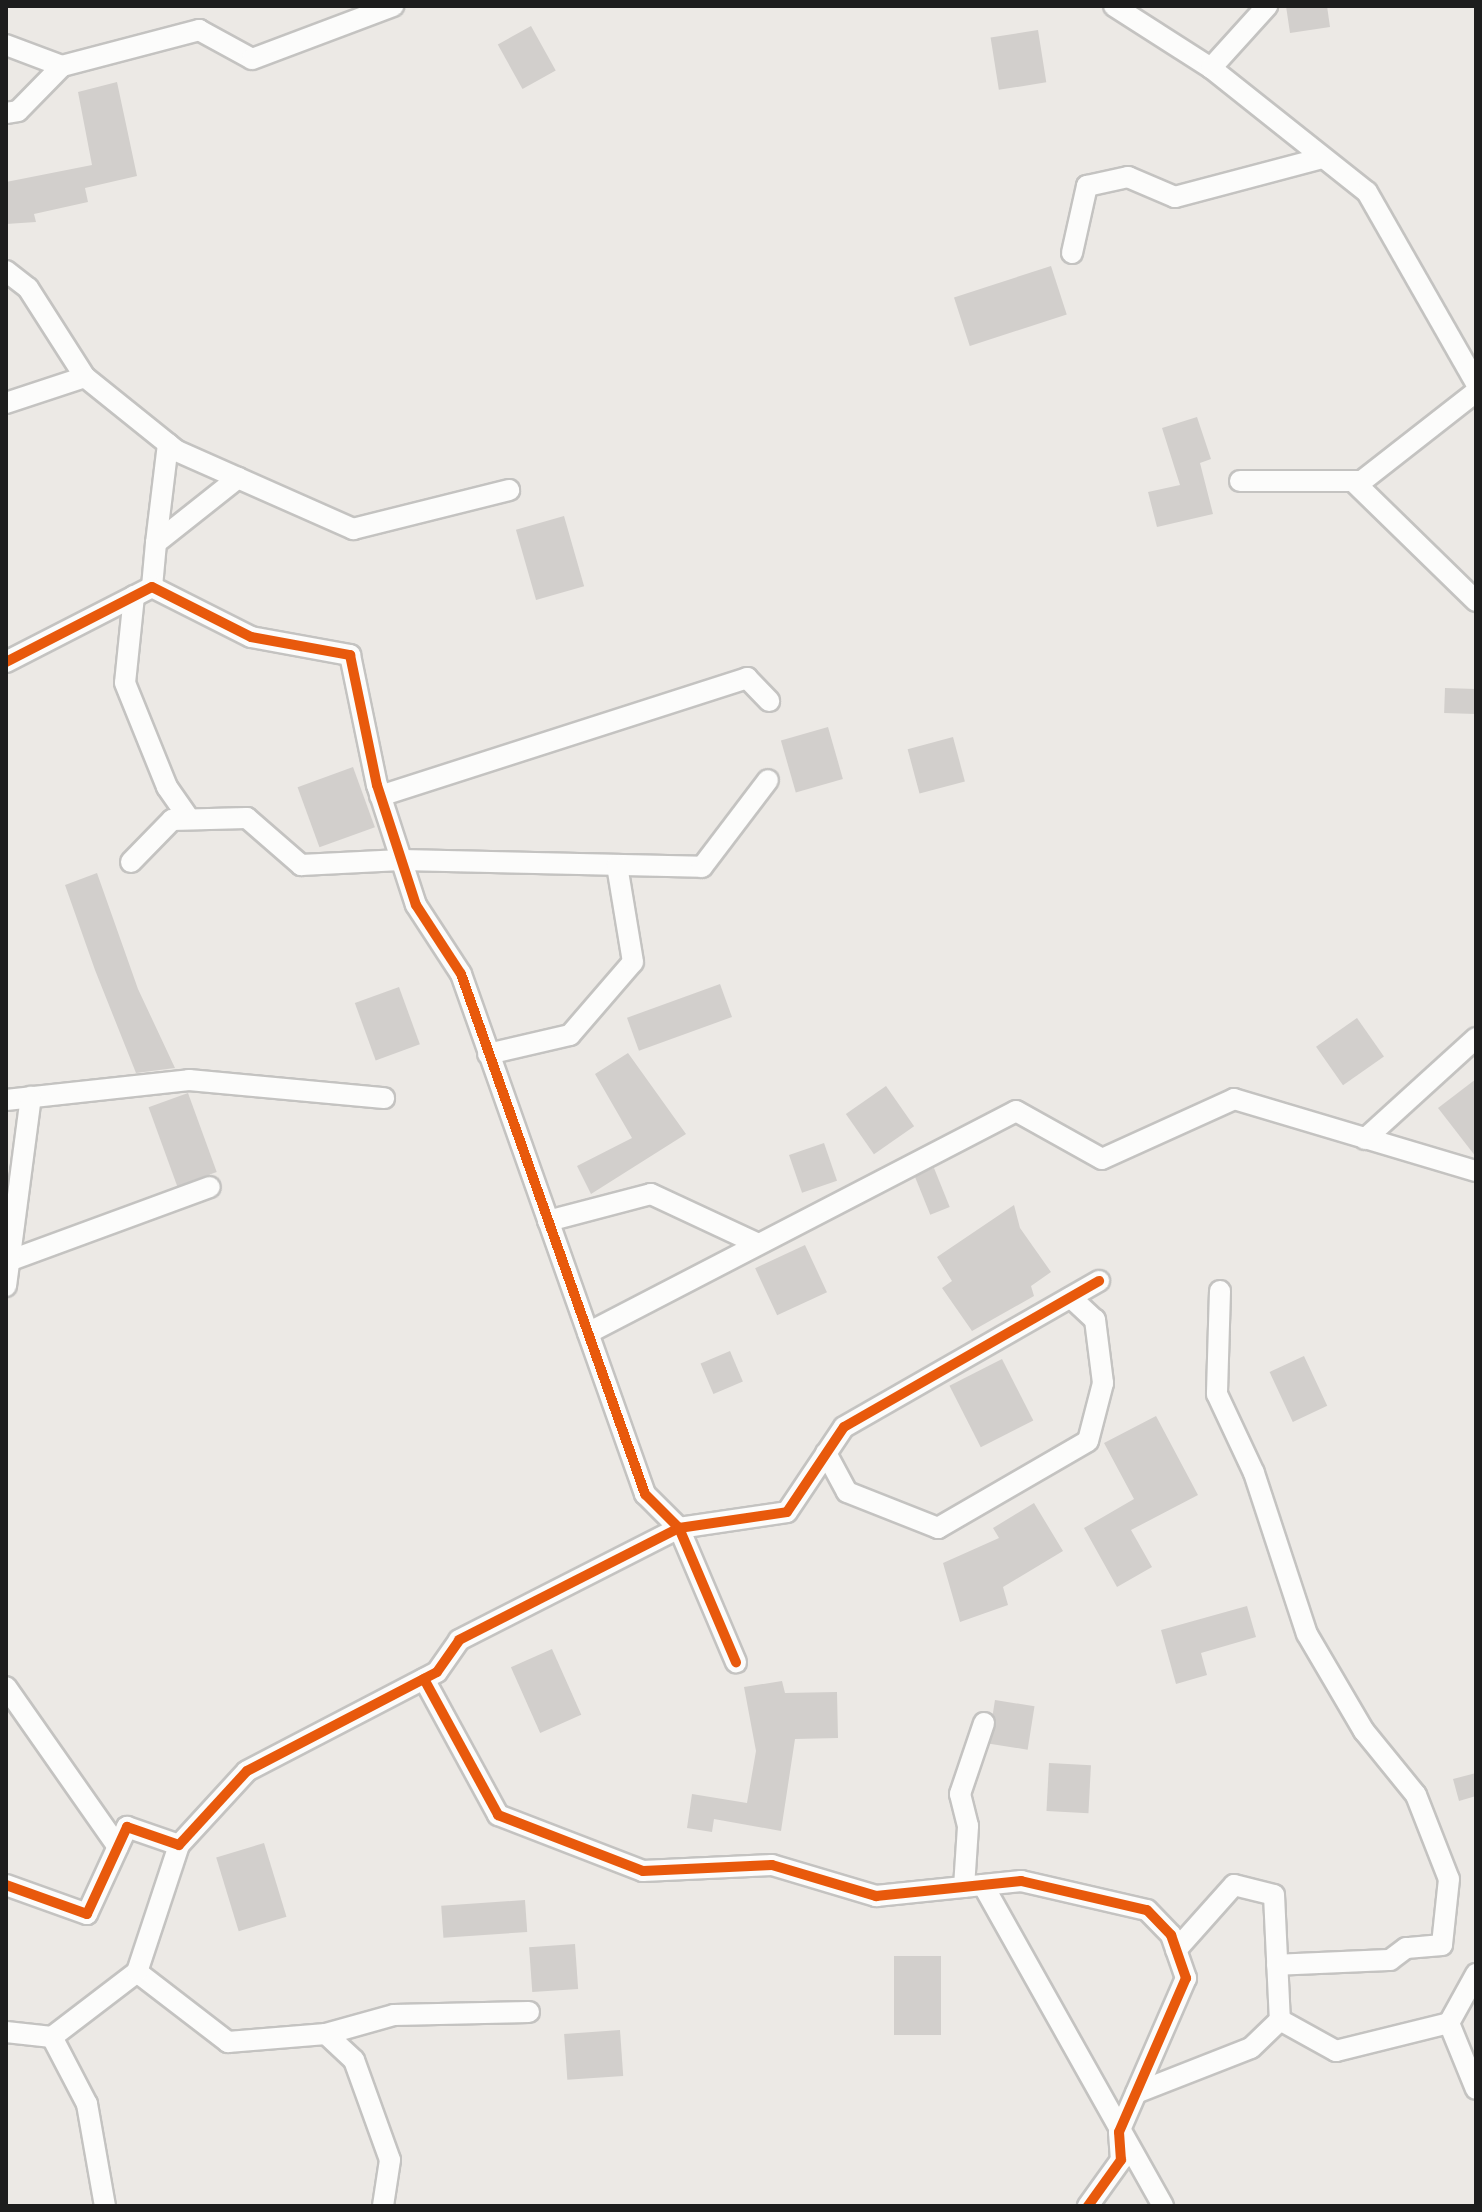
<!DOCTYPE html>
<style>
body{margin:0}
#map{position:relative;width:1482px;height:2212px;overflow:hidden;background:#ece9e5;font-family:"Exo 2",sans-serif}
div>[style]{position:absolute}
.building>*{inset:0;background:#d2cfcc;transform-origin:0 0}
.roads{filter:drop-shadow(2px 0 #c4c3c1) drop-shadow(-2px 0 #c4c3c1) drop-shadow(0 2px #c4c3c1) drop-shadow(0 -2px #c4c3c1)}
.minor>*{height:20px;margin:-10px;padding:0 10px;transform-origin:10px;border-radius:10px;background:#fcfcfb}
.cycleway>*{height:10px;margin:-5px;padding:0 5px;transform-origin:5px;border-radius:5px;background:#e8590c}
span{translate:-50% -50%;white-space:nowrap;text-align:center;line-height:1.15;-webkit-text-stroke:6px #fff;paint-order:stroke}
.frame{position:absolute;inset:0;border:8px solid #1d1d1d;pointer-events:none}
</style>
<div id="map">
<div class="building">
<i style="clip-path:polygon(1286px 6px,1327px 6px,1330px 27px,1290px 33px)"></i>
<i style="left:531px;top:26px;width:51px;height:38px;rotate:61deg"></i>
<i style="left:1038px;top:30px;width:53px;height:48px;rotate:81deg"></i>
<i style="clip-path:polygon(117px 82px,137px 176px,85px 188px,88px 202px,34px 214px,36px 222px,6px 224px,6px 182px,92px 165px,78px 92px)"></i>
<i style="left:1051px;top:266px;width:51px;height:102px;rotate:72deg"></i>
<i style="clip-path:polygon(1197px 417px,1211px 459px,1200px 463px,1213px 514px,1157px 527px,1148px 492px,1180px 485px,1162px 428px)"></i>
<i style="left:564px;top:516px;width:73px;height:50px;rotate:74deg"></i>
<i style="left:1445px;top:688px;width:31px;height:25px;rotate:2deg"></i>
<i style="left:828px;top:727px;width:54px;height:49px;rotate:74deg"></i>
<i style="left:953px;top:737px;width:46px;height:47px;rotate:75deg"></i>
<i style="left:353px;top:767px;width:64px;height:59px;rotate:70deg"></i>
<i style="clip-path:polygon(97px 873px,138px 989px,175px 1068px,136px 1073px,95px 970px,65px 885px)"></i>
<i style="left:720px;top:984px;width:35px;height:99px;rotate:70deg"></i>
<i style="left:399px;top:987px;width:61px;height:47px;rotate:70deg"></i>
<i style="left:1357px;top:1018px;width:47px;height:50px;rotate:55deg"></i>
<i style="clip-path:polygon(628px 1053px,686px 1134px,591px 1194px,577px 1166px,632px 1138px,595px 1074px)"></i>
<i style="clip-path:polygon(1476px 1079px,1476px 1157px,1438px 1108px)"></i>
<i style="left:886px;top:1086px;width:49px;height:49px;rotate:55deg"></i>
<i style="left:188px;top:1093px;width:84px;height:42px;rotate:70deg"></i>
<i style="left:824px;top:1143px;width:40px;height:37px;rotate:71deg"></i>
<i style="left:934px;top:1168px;width:42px;height:21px;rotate:68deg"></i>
<i style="clip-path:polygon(1014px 1205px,1020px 1228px,1051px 1272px,1031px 1286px,1034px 1296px,972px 1331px,942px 1288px,952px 1281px,937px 1257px)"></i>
<i style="left:805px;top:1245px;width:52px;height:55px;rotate:65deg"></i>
<i style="left:730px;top:1351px;width:33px;height:32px;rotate:67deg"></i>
<i style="left:1304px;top:1356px;width:55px;height:38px;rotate:65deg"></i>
<i style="left:1002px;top:1359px;width:69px;height:59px;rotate:63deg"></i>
<i style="clip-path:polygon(1156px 1416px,1198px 1495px,1131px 1530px,1152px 1567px,1117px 1587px,1084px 1528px,1134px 1499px,1104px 1443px)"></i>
<i style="clip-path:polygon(1034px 1503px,1063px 1551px,1003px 1587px,1008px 1605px,960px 1622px,943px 1563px,999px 1538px,993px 1528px)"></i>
<i style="clip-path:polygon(1247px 1606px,1256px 1637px,1201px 1653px,1207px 1675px,1176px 1684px,1161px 1630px)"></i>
<i style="left:552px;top:1649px;width:72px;height:45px;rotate:66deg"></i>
<i style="clip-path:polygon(782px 1681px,785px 1693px,837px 1692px,838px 1738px,795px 1739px,781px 1831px,714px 1819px,712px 1832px,687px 1828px,692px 1794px,747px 1803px,756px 1751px,744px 1687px)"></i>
<i style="left:995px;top:1700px;width:40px;height:44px;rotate:9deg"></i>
<i style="left:1049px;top:1763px;width:42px;height:48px;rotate:3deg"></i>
<i style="clip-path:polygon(1476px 1773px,1476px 1796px,1459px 1801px,1453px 1779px)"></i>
<i style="left:264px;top:1843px;width:77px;height:50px;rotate:73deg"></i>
<i style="left:525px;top:1900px;width:32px;height:84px;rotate:86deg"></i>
<i style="left:575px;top:1944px;width:45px;height:46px;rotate:86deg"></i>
<i style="left:894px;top:1956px;width:47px;height:79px"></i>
<i style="left:620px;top:2030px;width:46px;height:56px;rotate:86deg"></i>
</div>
<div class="roads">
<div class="minor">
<i style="left:1114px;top:6px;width:115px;rotate:32.6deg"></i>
<i style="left:1211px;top:68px;width:199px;rotate:38.5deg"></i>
<i style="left:1367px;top:192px;width:220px;rotate:60.3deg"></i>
<i style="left:6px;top:45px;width:60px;rotate:20.6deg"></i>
<i style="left:1211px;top:68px;width:84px;rotate:-47.9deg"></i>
<i style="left:6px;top:113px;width:12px;rotate:-9deg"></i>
<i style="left:18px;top:111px;width:63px;rotate:-45.6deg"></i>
<i style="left:62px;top:66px;width:142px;rotate:-14.7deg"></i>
<i style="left:199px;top:30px;width:60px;rotate:28.7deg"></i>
<i style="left:252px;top:59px;width:151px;rotate:-20.6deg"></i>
<i style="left:1072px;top:253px;width:69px;rotate:-77.4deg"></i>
<i style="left:1087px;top:186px;width:42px;rotate:-12.4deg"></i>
<i style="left:1128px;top:177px;width:51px;rotate:23.1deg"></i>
<i style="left:1175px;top:197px;width:153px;rotate:-14.8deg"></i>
<i style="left:6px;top:271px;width:28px;rotate:38deg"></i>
<i style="left:28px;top:288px;width:106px;rotate:57.4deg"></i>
<i style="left:85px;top:377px;width:118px;rotate:38.8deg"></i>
<i style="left:177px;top:451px;width:193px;rotate:23.9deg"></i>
<i style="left:353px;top:529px;width:161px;rotate:-14deg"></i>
<i style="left:6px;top:403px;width:83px;rotate:-18.2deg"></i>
<i style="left:1240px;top:481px;width:122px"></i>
<i style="left:1362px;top:481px;width:145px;rotate:-38deg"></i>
<i style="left:1353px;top:481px;width:172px;rotate:44.3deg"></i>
<i style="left:156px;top:543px;width:100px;rotate:-83.1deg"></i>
<i style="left:152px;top:587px;width:44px;rotate:-84.8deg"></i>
<i style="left:156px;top:543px;width:105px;rotate:-38.4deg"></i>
<i style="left:134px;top:596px;width:87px;rotate:95.9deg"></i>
<i style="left:125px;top:683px;width:112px;rotate:68deg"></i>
<i style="left:167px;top:787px;width:39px;rotate:55deg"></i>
<i style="left:6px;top:662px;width:164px;rotate:-27.2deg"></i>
<i style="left:152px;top:587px;width:111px;rotate:26.8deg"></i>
<i style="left:251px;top:637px;width:101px;rotate:10.3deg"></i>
<i style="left:350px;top:655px;width:133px;rotate:78.3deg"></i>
<i style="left:377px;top:785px;width:126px;rotate:72deg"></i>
<i style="left:416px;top:905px;width:82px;rotate:56.9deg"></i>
<i style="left:461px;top:974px;width:552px;rotate:70.51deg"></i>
<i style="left:645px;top:1494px;width:48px;rotate:45deg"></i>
<i style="left:679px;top:1528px;width:146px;rotate:67deg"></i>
<i style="left:380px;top:796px;width:386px;rotate:-17.8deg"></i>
<i style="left:747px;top:678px;width:32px;rotate:46deg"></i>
<i style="left:131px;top:862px;width:59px;rotate:-45.7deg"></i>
<i style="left:172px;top:820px;width:75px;rotate:-1.5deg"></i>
<i style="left:247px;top:818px;width:72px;rotate:41deg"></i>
<i style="left:301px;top:865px;width:100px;rotate:-2.9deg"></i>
<i style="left:401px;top:860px;width:301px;rotate:1.3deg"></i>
<i style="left:702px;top:867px;width:109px;rotate:-52.8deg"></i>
<i style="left:488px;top:1054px;width:84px;rotate:-13deg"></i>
<i style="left:570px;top:1035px;width:96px;rotate:-49.2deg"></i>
<i style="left:633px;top:962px;width:98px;rotate:-99.4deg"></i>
<i style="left:6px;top:1100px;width:184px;rotate:-6.2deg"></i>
<i style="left:189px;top:1080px;width:196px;rotate:5.3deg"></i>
<i style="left:1365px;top:1139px;width:150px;rotate:-42.3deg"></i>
<i style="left:548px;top:1221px;width:106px;rotate:-14.7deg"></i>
<i style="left:651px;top:1194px;width:118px;rotate:25deg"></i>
<i style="left:6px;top:1262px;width:217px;rotate:-20.2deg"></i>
<i style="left:6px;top:1286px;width:191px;rotate:-82.5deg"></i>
<i style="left:1220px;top:1291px;width:103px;rotate:91.7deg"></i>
<i style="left:1217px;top:1394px;width:87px;rotate:64.9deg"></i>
<i style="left:1254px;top:1473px;width:169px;rotate:71.8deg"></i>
<i style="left:1307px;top:1634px;width:113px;rotate:59.6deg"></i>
<i style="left:1364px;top:1731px;width:82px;rotate:50.9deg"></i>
<i style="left:1416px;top:1795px;width:90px;rotate:68.6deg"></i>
<i style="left:1449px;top:1879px;width:66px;rotate:96.1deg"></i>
<i style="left:1442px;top:1945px;width:36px;rotate:175deg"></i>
<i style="left:1406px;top:1948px;width:20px;rotate:143deg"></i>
<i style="left:1390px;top:1960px;width:113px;rotate:177.5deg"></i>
<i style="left:588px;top:1333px;width:482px;rotate:-27.4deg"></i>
<i style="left:1016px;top:1111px;width:98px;rotate:29.2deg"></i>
<i style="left:1102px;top:1159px;width:145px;rotate:-24.4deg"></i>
<i style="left:1234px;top:1099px;width:252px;rotate:16.6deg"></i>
<i style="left:826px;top:1453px;width:44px;rotate:61.7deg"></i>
<i style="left:847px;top:1492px;width:98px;rotate:21.6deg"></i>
<i style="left:938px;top:1528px;width:173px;rotate:-30.1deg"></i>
<i style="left:1088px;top:1441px;width:60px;rotate:-75.5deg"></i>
<i style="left:1103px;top:1383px;width:64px;rotate:-97.2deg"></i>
<i style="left:1095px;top:1320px;width:33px;rotate:-137deg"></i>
<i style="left:424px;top:1679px;width:155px;rotate:61.4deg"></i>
<i style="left:498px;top:1815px;width:155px;rotate:21.1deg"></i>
<i style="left:643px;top:1871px;width:129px;rotate:-2.7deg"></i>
<i style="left:772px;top:1865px;width:109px;rotate:16.6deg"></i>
<i style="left:876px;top:1896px;width:146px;rotate:-5.9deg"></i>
<i style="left:1021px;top:1881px;width:129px;rotate:13deg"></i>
<i style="left:1147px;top:1910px;width:35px;rotate:46deg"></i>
<i style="left:1171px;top:1935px;width:46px;rotate:70.8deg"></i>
<i style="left:1186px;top:1978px;width:168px;rotate:113.5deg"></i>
<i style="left:1119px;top:2132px;width:28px;rotate:86deg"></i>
<i style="left:1121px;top:2160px;width:57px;rotate:125.7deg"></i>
<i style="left:6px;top:1687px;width:195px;rotate:55deg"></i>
<i style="left:6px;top:1885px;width:86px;rotate:19.7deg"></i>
<i style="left:87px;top:1914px;width:96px;rotate:-65.3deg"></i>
<i style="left:127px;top:1827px;width:55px;rotate:19.1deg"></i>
<i style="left:179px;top:1845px;width:100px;rotate:-47.4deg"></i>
<i style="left:247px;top:1771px;width:214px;rotate:-27.5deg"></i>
<i style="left:437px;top:1672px;width:39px;rotate:-55deg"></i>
<i style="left:459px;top:1640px;width:247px;rotate:-27deg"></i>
<i style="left:679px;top:1528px;width:109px;rotate:-8.4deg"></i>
<i style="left:787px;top:1512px;width:102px;rotate:-56.2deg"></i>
<i style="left:844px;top:1427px;width:294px;rotate:-29.8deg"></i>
<i style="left:983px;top:1885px;width:368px;rotate:60.7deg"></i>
<i style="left:964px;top:1887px;width:61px;rotate:-86.2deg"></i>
<i style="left:968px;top:1826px;width:33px;rotate:-104deg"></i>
<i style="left:960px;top:1794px;width:75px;rotate:-71.3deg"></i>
<i style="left:1176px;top:1950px;width:87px;rotate:-48.3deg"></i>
<i style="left:1234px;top:1885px;width:41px;rotate:14deg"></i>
<i style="left:1274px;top:1895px;width:125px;rotate:87.3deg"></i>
<i style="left:137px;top:1972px;width:115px;rotate:37.6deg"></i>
<i style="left:228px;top:2042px;width:98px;rotate:-4.7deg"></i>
<i style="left:326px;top:2034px;width:71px;rotate:-15.6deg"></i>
<i style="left:394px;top:2015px;width:135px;rotate:-1.3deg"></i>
<i style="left:1449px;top:2023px;width:71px;rotate:67.8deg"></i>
<i style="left:6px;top:2032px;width:46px;rotate:6.2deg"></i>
<i style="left:52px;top:2037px;width:76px;rotate:62.4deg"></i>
<i style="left:87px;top:2104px;width:104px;rotate:80deg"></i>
<i style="left:326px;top:2034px;width:38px;rotate:43deg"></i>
<i style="left:354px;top:2060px;width:106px;rotate:70.2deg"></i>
<i style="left:390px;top:2160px;width:47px;rotate:98.7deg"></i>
<i style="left:52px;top:2037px;width:107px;rotate:-37.4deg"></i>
<i style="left:137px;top:1972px;width:134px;rotate:-71.7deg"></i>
<i style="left:1136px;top:2093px;width:123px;rotate:-21.4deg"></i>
<i style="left:1251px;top:2048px;width:40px;rotate:-44deg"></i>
<i style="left:1280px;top:2020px;width:64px;rotate:29deg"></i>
<i style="left:1336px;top:2051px;width:116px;rotate:-13.9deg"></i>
<i style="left:1449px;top:2023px;width:56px;rotate:-61.1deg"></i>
</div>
</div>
<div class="cycleway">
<i style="left:6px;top:662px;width:164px;rotate:-27.2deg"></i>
<i style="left:152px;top:587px;width:111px;rotate:26.8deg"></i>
<i style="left:251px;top:637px;width:101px;rotate:10.3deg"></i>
<i style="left:350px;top:655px;width:133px;rotate:78.3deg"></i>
<i style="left:377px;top:785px;width:126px;rotate:72deg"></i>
<i style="left:416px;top:905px;width:82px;rotate:56.9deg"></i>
<i style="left:461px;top:974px;width:552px;rotate:70.51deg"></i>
<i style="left:645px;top:1494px;width:48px;rotate:45deg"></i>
<i style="left:679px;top:1528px;width:146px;rotate:67deg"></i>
<i style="left:424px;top:1679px;width:155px;rotate:61.4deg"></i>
<i style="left:498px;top:1815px;width:155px;rotate:21.1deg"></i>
<i style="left:643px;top:1871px;width:129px;rotate:-2.7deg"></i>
<i style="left:772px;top:1865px;width:109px;rotate:16.6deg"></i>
<i style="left:876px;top:1896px;width:146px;rotate:-5.9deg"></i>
<i style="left:1021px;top:1881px;width:129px;rotate:13deg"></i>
<i style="left:1147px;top:1910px;width:35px;rotate:46deg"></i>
<i style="left:1171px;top:1935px;width:46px;rotate:70.8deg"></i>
<i style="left:1186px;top:1978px;width:168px;rotate:113.5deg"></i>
<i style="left:1119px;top:2132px;width:28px;rotate:86deg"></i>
<i style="left:1121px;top:2160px;width:57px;rotate:125.7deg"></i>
<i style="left:6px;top:1885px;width:86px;rotate:19.7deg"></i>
<i style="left:87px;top:1914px;width:96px;rotate:-65.3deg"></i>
<i style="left:127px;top:1827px;width:55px;rotate:19.1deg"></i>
<i style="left:179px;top:1845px;width:100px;rotate:-47.4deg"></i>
<i style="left:247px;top:1771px;width:214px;rotate:-27.5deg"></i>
<i style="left:437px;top:1672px;width:39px;rotate:-55deg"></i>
<i style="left:459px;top:1640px;width:247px;rotate:-27deg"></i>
<i style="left:679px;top:1528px;width:109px;rotate:-8.4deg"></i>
<i style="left:787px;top:1512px;width:102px;rotate:-56.2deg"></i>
<i style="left:844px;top:1427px;width:294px;rotate:-29.8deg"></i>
</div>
<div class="frame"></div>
</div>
